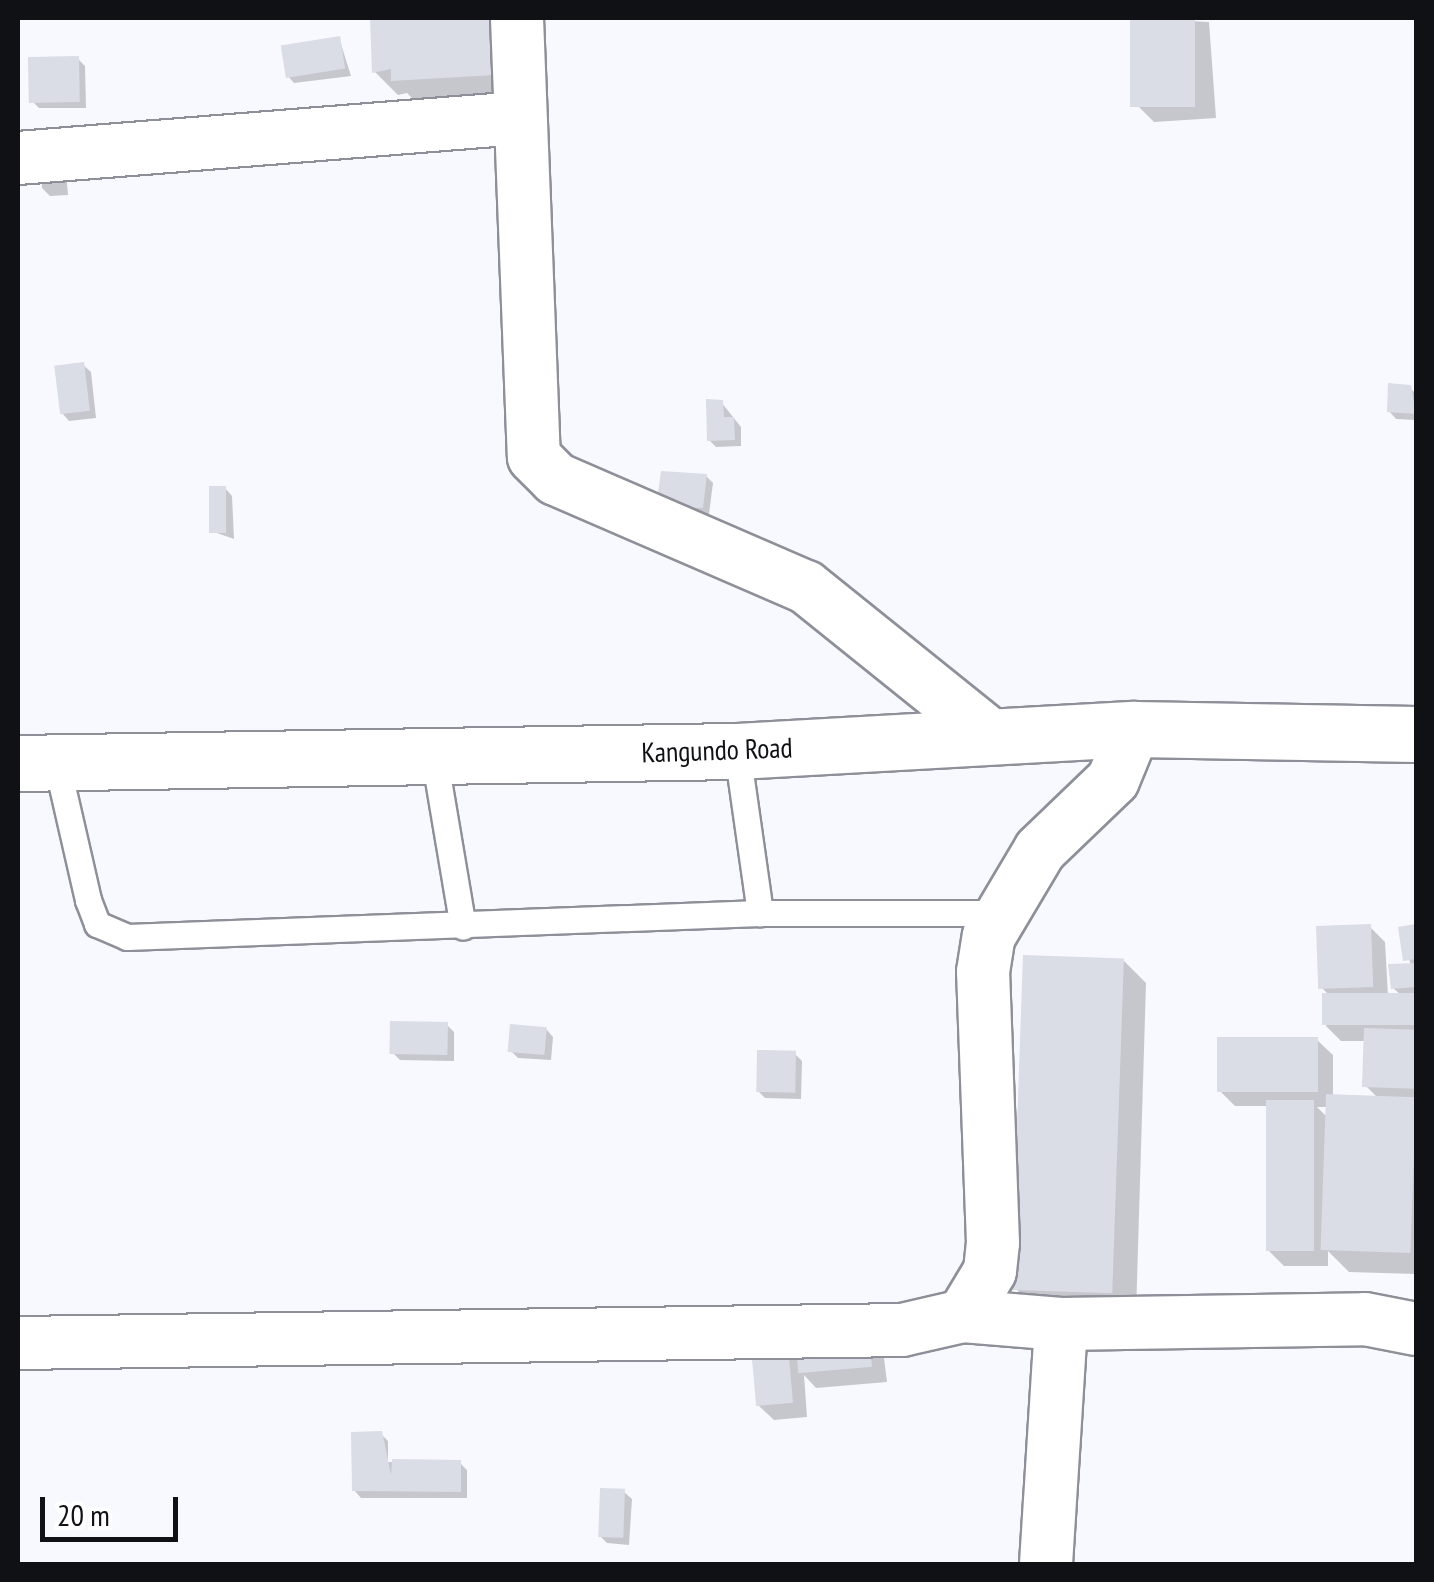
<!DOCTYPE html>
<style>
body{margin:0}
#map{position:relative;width:1434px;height:1582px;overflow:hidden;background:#f7f9ff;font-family:"PT Sans Narrow",sans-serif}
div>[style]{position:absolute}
.shadow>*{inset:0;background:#0003}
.building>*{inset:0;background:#dadce6;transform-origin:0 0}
.roads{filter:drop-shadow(2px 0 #8e9099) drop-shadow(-2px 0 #8e9099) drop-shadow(0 2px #8e9099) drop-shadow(0 -2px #8e9099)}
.service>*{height:25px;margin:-12.5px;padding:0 12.5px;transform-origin:12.5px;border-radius:12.5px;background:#fff}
.minor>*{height:52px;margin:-26px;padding:0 26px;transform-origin:26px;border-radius:26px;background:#fff}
.trunk>*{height:55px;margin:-27.5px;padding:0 27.5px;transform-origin:27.5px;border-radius:27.5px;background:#fff}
span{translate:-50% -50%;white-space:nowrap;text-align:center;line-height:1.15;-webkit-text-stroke:10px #fff;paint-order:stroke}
.street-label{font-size:28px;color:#101114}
.frame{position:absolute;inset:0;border:20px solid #101114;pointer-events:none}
.scale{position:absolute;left:40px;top:1497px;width:138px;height:45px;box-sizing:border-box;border:5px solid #101114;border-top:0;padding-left:12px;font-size:30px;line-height:35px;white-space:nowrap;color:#101114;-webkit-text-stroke:8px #fff;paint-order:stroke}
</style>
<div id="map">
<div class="shadow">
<i style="clip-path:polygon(373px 18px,524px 18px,518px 97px,417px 103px,407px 93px,398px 95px,375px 72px)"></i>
<i style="clip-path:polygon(1132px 18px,1209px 22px,1216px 118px,1154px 122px,1138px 106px)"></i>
<i style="clip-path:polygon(339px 38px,351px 76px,294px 83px,287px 75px)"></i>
<i style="clip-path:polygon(78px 59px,85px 66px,86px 108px,39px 108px,32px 101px)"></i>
<i style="clip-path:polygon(41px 166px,66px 172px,68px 195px,50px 196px,42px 188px)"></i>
<i style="clip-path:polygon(83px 365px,91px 372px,96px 418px,69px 421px,62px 413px)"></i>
<i style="clip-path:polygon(1410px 388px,1416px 394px,1416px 420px,1396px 419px,1389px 411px)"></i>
<i style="clip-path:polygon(721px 402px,741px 427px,741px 446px,716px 447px,709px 440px)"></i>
<i style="clip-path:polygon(706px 476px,713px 483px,709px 514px,666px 514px)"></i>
<i style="clip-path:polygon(225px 488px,232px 496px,234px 539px,214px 532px)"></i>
<i style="clip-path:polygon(evenodd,1370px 927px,1385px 942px,1388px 996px,1401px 995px,1393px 988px,1411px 966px,1401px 929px,1416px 927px,1416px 1274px,1349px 1272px,1328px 1251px,1328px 1266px,1284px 1266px,1268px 1250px,1268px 1106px,1235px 1106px,1220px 1091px,1317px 1040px,1333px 1055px,1333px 1097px,1378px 1098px,1366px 1086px,1367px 1041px,1341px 1041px,1326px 1026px,1331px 997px,1322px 988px,1370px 927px,1317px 1107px,1328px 1107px,1328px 1118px,1317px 1107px)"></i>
<i style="clip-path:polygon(1123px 960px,1146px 983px,1136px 1315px,1039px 1312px,1016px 1289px)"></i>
<i style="clip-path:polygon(447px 1025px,454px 1032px,454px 1061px,400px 1060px,393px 1053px)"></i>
<i style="clip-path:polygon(546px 1029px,553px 1037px,551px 1060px,518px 1058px,511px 1051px)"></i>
<i style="clip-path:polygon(795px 1054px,802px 1061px,801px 1099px,765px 1098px,758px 1091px)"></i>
<i style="clip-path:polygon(753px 1339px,883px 1350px,887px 1382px,816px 1388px,804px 1375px,807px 1417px,774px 1420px,758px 1405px)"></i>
<i style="clip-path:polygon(381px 1434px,388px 1441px,388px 1462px,460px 1463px,467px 1470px,467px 1498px,361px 1498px,354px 1490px)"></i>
<i style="clip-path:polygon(624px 1492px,632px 1499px,629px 1545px,607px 1543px,600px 1536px)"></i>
</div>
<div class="building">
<i style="clip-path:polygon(370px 18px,503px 18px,495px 75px,391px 81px,391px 69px,372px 73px)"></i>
<i style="left:1130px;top:18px;width:65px;height:89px"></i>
<i style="left:340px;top:36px;width:33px;height:60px;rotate:81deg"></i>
<i style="left:79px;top:56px;width:46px;height:51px;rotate:89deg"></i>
<i style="left:84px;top:362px;width:49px;height:30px;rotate:83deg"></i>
<i style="clip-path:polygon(1388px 383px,1411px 385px,1416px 414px,1387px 412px)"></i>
<i style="clip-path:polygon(706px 399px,723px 400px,724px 417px,734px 417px,735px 440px,707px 441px)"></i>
<i style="clip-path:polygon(661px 471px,707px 474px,703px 508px,656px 507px)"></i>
<i style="left:209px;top:486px;width:17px;height:47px"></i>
<i style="left:1371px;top:924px;width:63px;height:55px;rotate:88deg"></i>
<i style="clip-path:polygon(1416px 924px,1416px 959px,1403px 961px,1398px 927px)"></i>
<i style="left:1023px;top:955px;width:101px;height:335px;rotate:2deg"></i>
<i style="clip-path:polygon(1416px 963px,1416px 987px,1391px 989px,1388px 964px)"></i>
<i style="left:1416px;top:993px;width:32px;height:94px;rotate:90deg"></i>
<i style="left:390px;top:1021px;width:58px;height:33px;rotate:1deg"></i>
<i style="left:510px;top:1024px;width:37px;height:28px;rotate:5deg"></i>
<i style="left:1364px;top:1028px;width:52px;height:59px;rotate:2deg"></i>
<i style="left:1217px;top:1037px;width:101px;height:55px"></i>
<i style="left:757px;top:1050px;width:39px;height:42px;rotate:1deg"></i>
<i style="left:1326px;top:1094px;width:90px;height:156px;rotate:2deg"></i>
<i style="left:1266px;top:1100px;width:48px;height:151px"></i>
<i style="left:869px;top:1332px;width:35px;height:74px;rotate:85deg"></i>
<i style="left:787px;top:1334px;width:69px;height:37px;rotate:85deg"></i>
<i style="clip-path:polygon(382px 1431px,391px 1475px,392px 1459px,461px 1460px,461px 1492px,352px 1491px,351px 1432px)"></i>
<i style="left:600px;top:1488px;width:25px;height:49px;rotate:2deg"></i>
</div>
<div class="roads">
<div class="service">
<i style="left:737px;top:751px;width:164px;rotate:81.9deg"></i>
<i style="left:434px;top:756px;width:173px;rotate:80.4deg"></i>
<i style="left:56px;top:760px;width:144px;rotate:77.1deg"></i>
<i style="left:88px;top:900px;width:26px;rotate:69deg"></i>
<i style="left:97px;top:924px;width:33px;rotate:23deg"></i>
<i style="left:127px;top:937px;width:633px;rotate:-2.17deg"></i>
<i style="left:760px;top:913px;width:240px"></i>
</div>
<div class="minor">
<i style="left:517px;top:18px;width:439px;rotate:87.8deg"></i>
<i style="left:534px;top:457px;width:31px;rotate:45deg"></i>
<i style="left:556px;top:479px;width:272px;rotate:23.4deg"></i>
<i style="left:806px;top:587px;width:238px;rotate:38.8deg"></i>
<i style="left:18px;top:158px;width:504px;rotate:-4.56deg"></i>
<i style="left:963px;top:1316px;width:98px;rotate:4.7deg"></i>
<i style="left:1061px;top:1324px;width:304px;rotate:-0.9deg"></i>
<i style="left:1365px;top:1319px;width:52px;rotate:11.1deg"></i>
<i style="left:18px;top:1343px;width:884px;rotate:-0.84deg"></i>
<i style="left:902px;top:1330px;width:63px;rotate:-12.9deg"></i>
<i style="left:963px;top:1316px;width:52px;rotate:-59deg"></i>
<i style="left:990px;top:1271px;width:28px;rotate:-84deg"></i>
<i style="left:993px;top:1243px;width:271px;rotate:-92.1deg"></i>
<i style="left:983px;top:972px;width:36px;rotate:-81deg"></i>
<i style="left:989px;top:936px;width:100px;rotate:-59.3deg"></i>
<i style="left:1040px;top:850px;width:101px;rotate:-43.8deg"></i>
<i style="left:1113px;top:780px;width:55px;rotate:-67.6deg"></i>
<i style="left:1046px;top:1564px;width:240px;rotate:-86.4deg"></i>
</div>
<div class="trunk">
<i style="left:18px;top:763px;width:719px;rotate:-0.96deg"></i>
<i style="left:737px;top:751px;width:398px;rotate:-3.2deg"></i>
<i style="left:1134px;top:729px;width:282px;rotate:1deg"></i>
</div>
</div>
<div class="street-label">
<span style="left:717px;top:750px;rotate:-2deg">Kangundo Road</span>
</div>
<div class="frame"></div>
<div class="scale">20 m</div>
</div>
